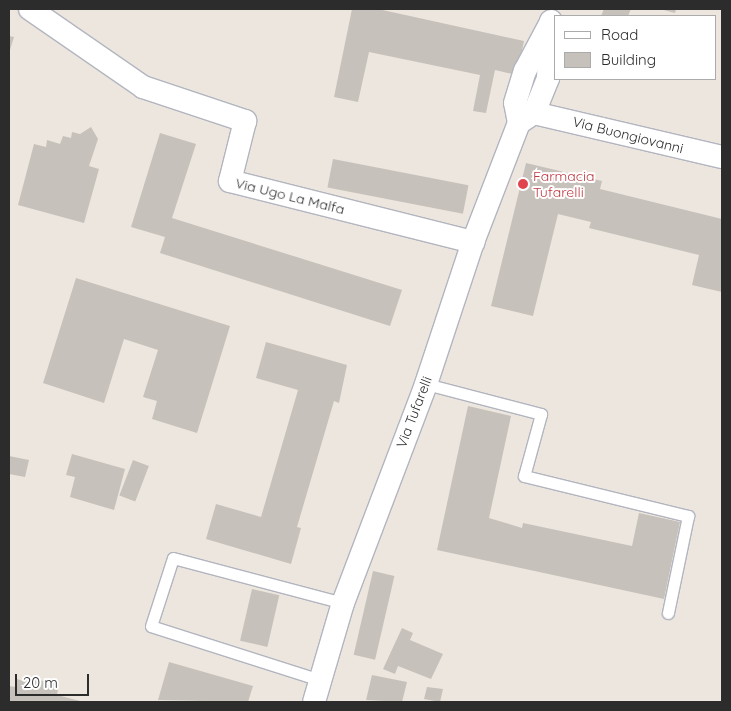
<!DOCTYPE html>
<style>
body{margin:0}
#map{position:relative;width:731px;height:711px;overflow:hidden;background:#ede6de;font-family:Quicksand,sans-serif}
div>[style]{position:absolute}
.building>*{inset:0;background:#c6c1ba;transform-origin:0 0}
.roads{filter:drop-shadow(1px 0 #b2b5bf) drop-shadow(-1px 0 #b2b5bf) drop-shadow(0 1px #b2b5bf) drop-shadow(0 -1px #b2b5bf)}
.lane>*{height:11px;margin:-5.5px;padding:0 5.5px;transform-origin:5.5px;border-radius:5.5px;background:#fff}
.street>*{height:22px;margin:-11px;padding:0 11px;transform-origin:11px;border-radius:11px;background:#fff}
.dots>*{width:14px;height:14px;translate:-50% -50%;box-sizing:border-box;border:2px solid #fff;border-radius:50%}
span{translate:-50% -50%;white-space:nowrap;text-align:center;line-height:1.15;-webkit-text-stroke:4px #fff;paint-order:stroke}
.street-label{font-size:14px;color:#2c2c2c}
.health-label{font-size:14px;color:#be3a42}
.left{translate:0 -50%;text-align:left}
.frame{position:absolute;inset:0;border:10px solid #2c2c2c;pointer-events:none}
.legend{position:absolute;left:554px;top:15px;width:162px;height:65px;box-sizing:border-box;background:#fff;border:1px solid #ababab;margin:0;padding:6px 9px;list-style:none;font-size:15px;color:#2c2c2c}
.legend li{display:flex;align-items:center;gap:10px;height:25px}
.legend b{width:25px;border:1px solid #ababab}
.scale{position:absolute;left:15px;top:674px;width:74px;height:22px;box-sizing:border-box;border:2px solid #2c2c2c;border-top:0;padding-left:6px;font-size:15px;line-height:18px;white-space:nowrap;color:#2c2c2c;-webkit-text-stroke:4px #fff;paint-order:stroke}
</style>
<div id="map">
<div class="building">
<i style="clip-path:polygon(352px 9px,378px 9px,524px 41px,517px 75px,495px 70px,486px 113px,473px 111px,480px 75px,369px 52px,358px 102px,334px 97px)"></i>
<i style="clip-path:polygon(604px 9px,631px 9px,628px 16px,601px 16px)"></i>
<i style="clip-path:polygon(660px 9px,676px 9px,675px 13px)"></i>
<i style="clip-path:polygon(9px 36px,14px 37px,9px 53px)"></i>
<i style="clip-path:polygon(91px 127px,98px 139px,89px 166px,99px 169px,84px 223px,18px 205px,34px 144px,46px 147px,47px 140px,60px 144px,63px 136px,71px 138px,72px 132px,80px 134px)"></i>
<i style="clip-path:polygon(160px 133px,196px 144px,172px 218px,402px 290px,390px 326px,160px 253px,165px 237px,131px 227px)"></i>
<i style="left:333px;top:159px;width:138px;height:29px;rotate:11deg"></i>
<i style="clip-path:polygon(526px 163px,602px 181px,600px 189px,722px 219px,722px 292px,692px 285px,699px 255px,589px 228px,591px 222px,558px 214px,533px 316px,491px 306px)"></i>
<i style="clip-path:polygon(76px 278px,230px 326px,197px 433px,152px 419px,157px 401px,143px 397px,158px 350px,124px 339px,104px 403px,43px 383px)"></i>
<i style="clip-path:polygon(266px 342px,347px 365px,339px 403px,334px 401px,297px 527px,301px 528px,291px 564px,206px 539px,216px 504px,261px 517px,298px 390px,256px 378px)"></i>
<i style="clip-path:polygon(468px 406px,511px 416px,489px 518px,522px 528px,523px 523px,632px 546px,639px 513px,680px 522px,664px 599px,437px 550px)"></i>
<i style="clip-path:polygon(72px 454px,125px 469px,114px 510px,70px 497px,75px 477px,66px 475px)"></i>
<i style="clip-path:polygon(9px 456px,29px 460px,25px 477px,9px 474px)"></i>
<i style="left:133px;top:460px;width:17px;height:38px;rotate:21deg"></i>
<i style="left:373px;top:571px;width:22px;height:86px;rotate:13deg"></i>
<i style="left:252px;top:589px;width:28px;height:53px;rotate:13deg"></i>
<i style="clip-path:polygon(402px 628px,413px 633px,410px 640px,443px 654px,431px 679px,398px 666px,395px 674px,383px 669px)"></i>
<i style="clip-path:polygon(169px 662px,253px 686px,248px 702px,158px 700px)"></i>
<i style="clip-path:polygon(372px 675px,407px 682px,402px 702px,366px 700px)"></i>
<i style="clip-path:polygon(28px 678px,59px 684px,57px 695px,84px 702px,9px 702px,9px 686px,16px 687px,17px 679px,26px 682px)"></i>
<i style="clip-path:polygon(427px 687px,443px 689px,440px 702px,424px 699px)"></i>
</div>
<div class="roads">
<div class="lane">
<i style="left:426px;top:384px;width:119px;rotate:14.6deg"></i>
<i style="left:541px;top:414px;width:64px;rotate:105.3deg"></i>
<i style="left:524px;top:476px;width:169px;rotate:13.7deg"></i>
<i style="left:688px;top:516px;width:99px;rotate:101.7deg"></i>
<i style="left:320px;top:680px;width:177px;rotate:-162.3deg"></i>
<i style="left:151px;top:626px;width:71px;rotate:-72.1deg"></i>
<i style="left:173px;top:558px;width:176px;rotate:14.8deg"></i>
</div>
<div class="street">
<i style="left:30px;top:9px;width:137px;rotate:34.6deg"></i>
<i style="left:143px;top:87px;width:108px;rotate:18.4deg"></i>
<i style="left:245px;top:121px;width:62px;rotate:104deg"></i>
<i style="left:230px;top:181px;width:251px;rotate:14.1deg"></i>
<i style="left:534px;top:113px;width:193px;rotate:13.2deg"></i>
<i style="left:519px;top:123px;width:20px;rotate:-101deg"></i>
<i style="left:515px;top:103px;width:34px;rotate:-73deg"></i>
<i style="left:525px;top:71px;width:53px;rotate:-62deg"></i>
<i style="left:314px;top:702px;width:103px;rotate:-73.7deg"></i>
<i style="left:343px;top:603px;width:234px;rotate:-69.2deg"></i>
<i style="left:426px;top:384px;width:150px;rotate:-71.7deg"></i>
<i style="left:473px;top:242px;width:128px;rotate:-68.9deg"></i>
<i style="left:519px;top:123px;width:18px;rotate:-34deg"></i>
<i style="left:534px;top:113px;width:38px;rotate:-68deg"></i>
<i style="left:548px;top:78px;width:57px;rotate:-87deg"></i>
</div>
</div>
<div class="dots">
<i style="left:523px;top:184px;background:#e0444e"></i>
</div>
<div class="street-label">
<span style="left:628px;top:135px;rotate:14deg">Via Buongiovanni</span>
<span style="left:290px;top:196px;rotate:14deg">Via Ugo La Malfa</span>
<span style="left:414px;top:412px;rotate:-69deg">Via Tufarelli</span>
</div>
<div class="health-label">
<span class="left" style="left:533px;top:184px">Farmacia<br>Tufarelli</span>
</div>
<div class="frame"></div>
<ul class="legend">
<li><b style="height:6px;background:#fff"></b>Road</li>
<li><b style="height:14px;background:#c6c1ba"></b>Building</li>
</ul>
<div class="scale">20 m</div>
</div>
